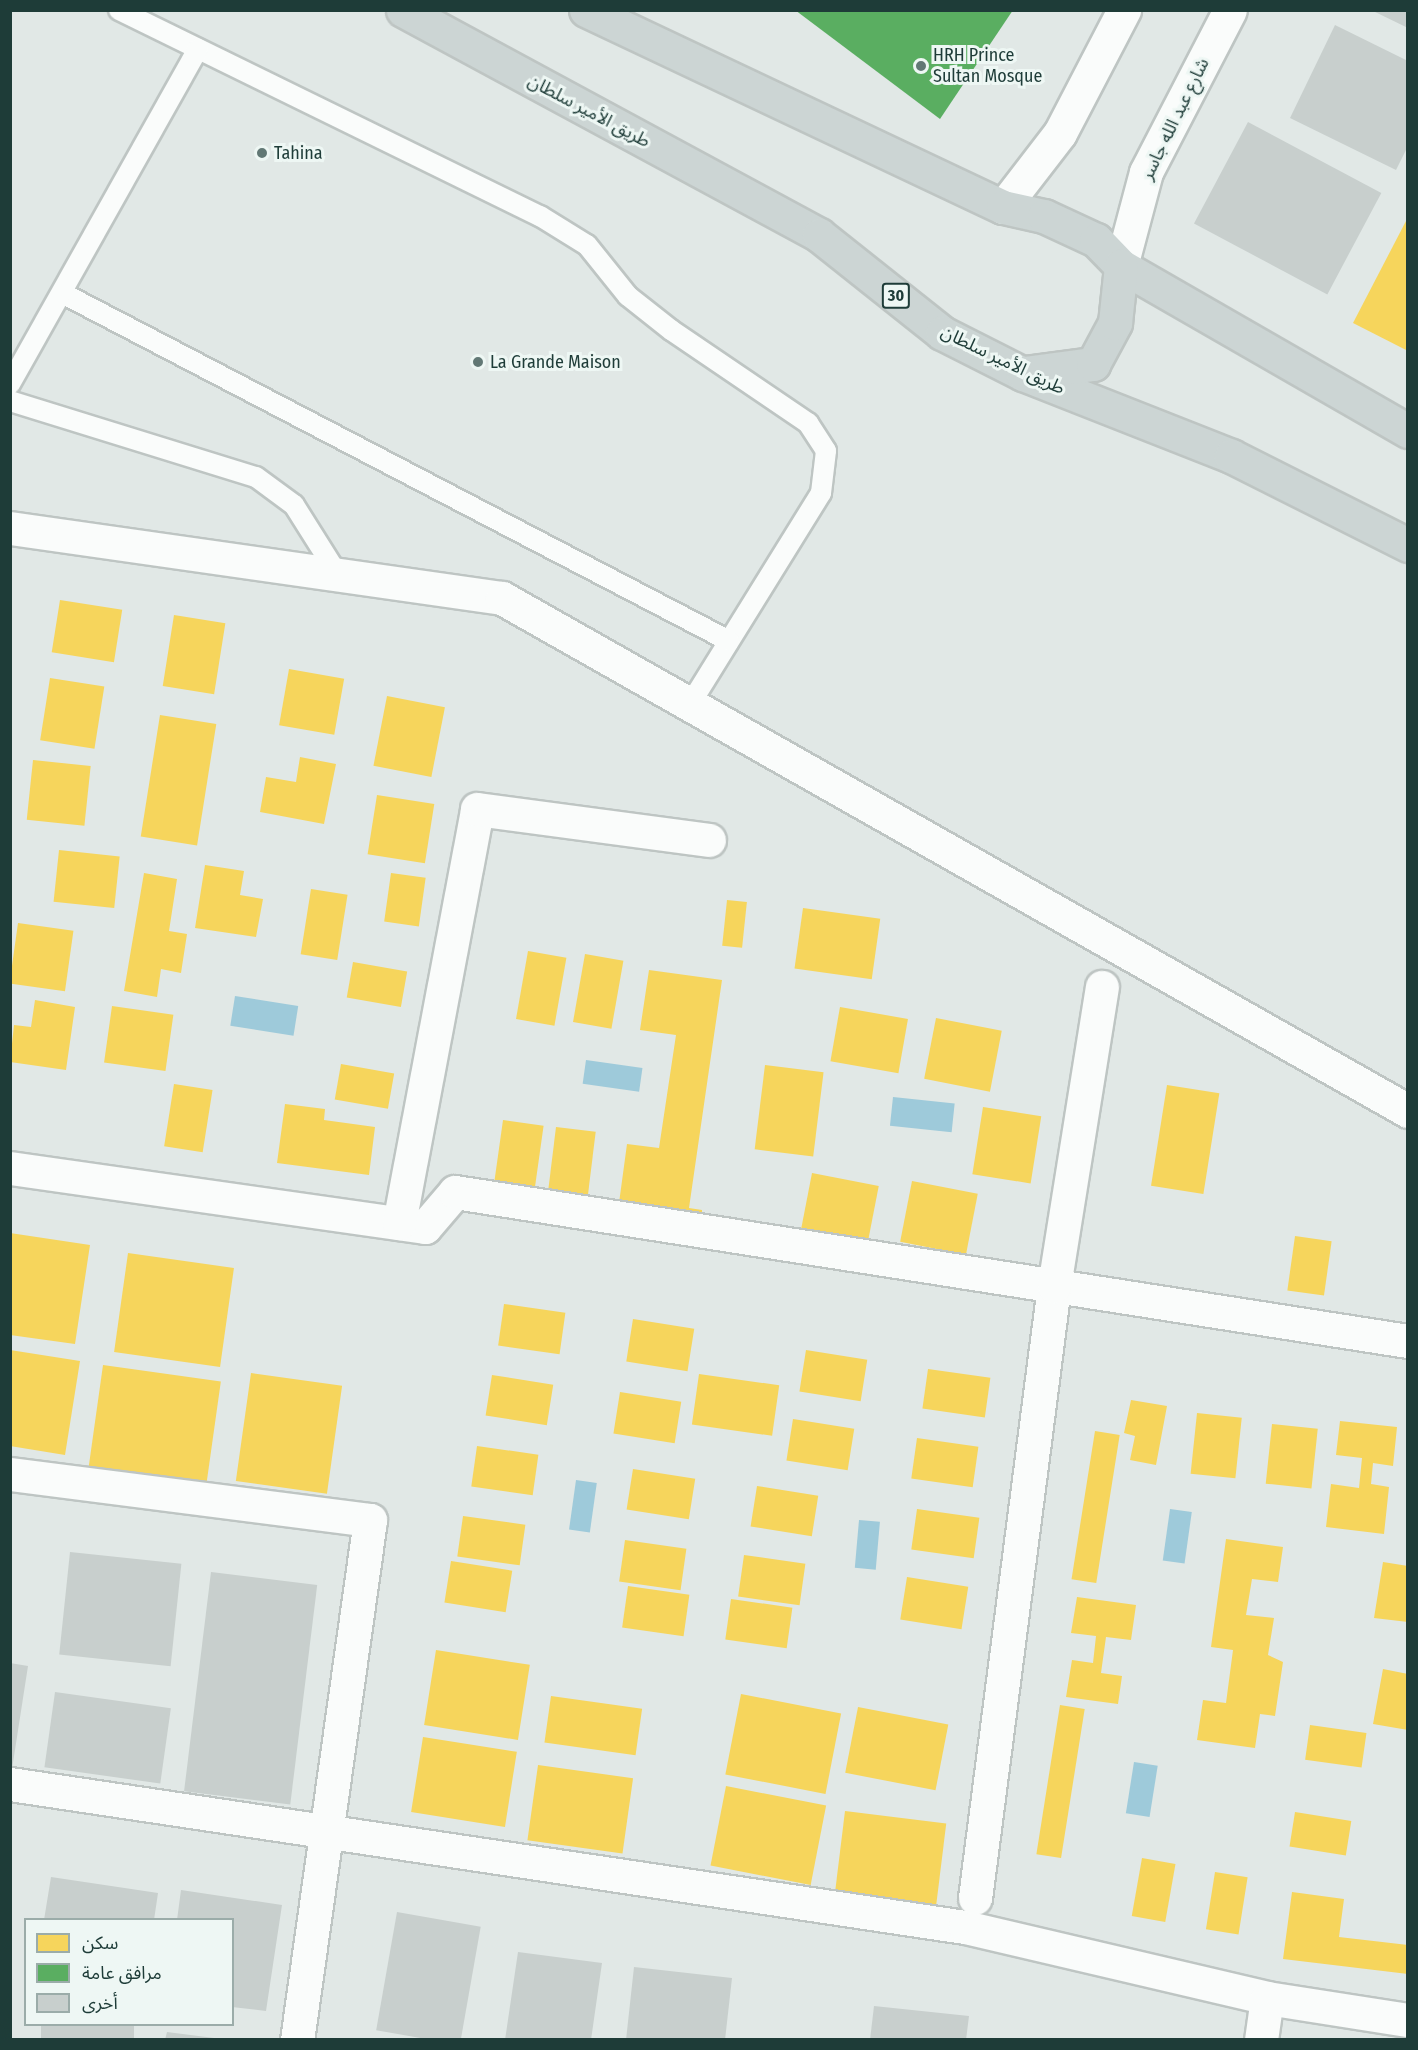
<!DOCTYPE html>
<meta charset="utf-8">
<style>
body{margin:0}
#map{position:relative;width:1418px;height:2050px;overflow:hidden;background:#e1e8e6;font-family:"Fira Sans Condensed","Noto Sans Arabic",sans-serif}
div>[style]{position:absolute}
.water>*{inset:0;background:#9ecada;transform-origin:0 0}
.homes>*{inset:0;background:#f6d55c;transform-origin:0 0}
.public>*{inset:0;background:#5aae61}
.building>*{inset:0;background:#c8cfcd;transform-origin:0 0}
.roads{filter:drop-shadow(2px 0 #bec5c3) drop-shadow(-2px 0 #bec5c3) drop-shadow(0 2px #bec5c3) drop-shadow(0 -2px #bec5c3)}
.service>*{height:20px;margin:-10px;padding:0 10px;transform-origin:10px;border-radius:10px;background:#fafcfb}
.minor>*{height:33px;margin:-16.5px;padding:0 16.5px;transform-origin:16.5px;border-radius:16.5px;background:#fafcfb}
.primary>*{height:33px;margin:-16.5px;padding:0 16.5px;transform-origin:16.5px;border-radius:16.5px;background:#ccd5d4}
.dots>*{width:16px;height:16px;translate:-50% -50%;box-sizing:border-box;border:3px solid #eef7f4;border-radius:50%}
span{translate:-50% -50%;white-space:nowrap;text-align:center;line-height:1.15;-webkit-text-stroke:6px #eef7f4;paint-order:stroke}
.shield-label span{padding:2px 4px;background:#eef7f4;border:2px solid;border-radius:4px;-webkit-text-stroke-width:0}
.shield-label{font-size:16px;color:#1e3c38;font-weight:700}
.poi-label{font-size:18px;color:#1e3c38}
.left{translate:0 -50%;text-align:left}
.street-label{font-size:18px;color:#1e3c38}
.frame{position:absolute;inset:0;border:12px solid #1e3c38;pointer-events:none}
.legend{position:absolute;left:24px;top:1918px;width:210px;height:108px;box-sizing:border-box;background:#eef7f4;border:2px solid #9baca9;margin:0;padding:8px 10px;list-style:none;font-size:18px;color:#1e3c38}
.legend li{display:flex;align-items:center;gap:12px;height:30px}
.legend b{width:30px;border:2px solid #9baca9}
</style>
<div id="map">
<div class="water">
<i style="left:235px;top:996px;width:64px;height:30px;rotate:9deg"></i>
<i style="left:586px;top:1060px;width:57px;height:24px;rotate:8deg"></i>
<i style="left:893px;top:1097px;width:62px;height:29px;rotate:6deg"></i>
<i style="left:576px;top:1480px;width:21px;height:50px;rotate:8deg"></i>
<i style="left:1170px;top:1509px;width:22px;height:52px;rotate:8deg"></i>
<i style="left:859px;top:1520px;width:21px;height:48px;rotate:5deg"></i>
<i style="left:1134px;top:1762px;width:24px;height:52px;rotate:9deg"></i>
</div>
<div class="homes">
<i style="clip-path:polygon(1406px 221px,1408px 222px,1408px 351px,1353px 323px)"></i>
<i style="left:60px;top:600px;width:63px;height:53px;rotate:9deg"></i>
<i style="left:174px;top:615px;width:52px;height:72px;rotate:9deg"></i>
<i style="left:289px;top:669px;width:56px;height:57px;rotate:10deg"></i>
<i style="left:50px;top:678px;width:55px;height:63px;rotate:9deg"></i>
<i style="left:387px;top:696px;width:59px;height:71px;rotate:11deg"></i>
<i style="left:160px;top:715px;width:57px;height:123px;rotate:9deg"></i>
<i style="clip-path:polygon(300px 757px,336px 764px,324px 824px,260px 812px,266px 777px,296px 782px)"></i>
<i style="left:33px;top:760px;width:58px;height:60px;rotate:6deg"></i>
<i style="left:377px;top:795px;width:58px;height:60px;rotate:9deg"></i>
<i style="left:59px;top:850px;width:61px;height:52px;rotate:6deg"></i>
<i style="clip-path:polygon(205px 865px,244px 871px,240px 895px,263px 899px,256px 937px,195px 928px)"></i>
<i style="clip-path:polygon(144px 873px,177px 879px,169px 931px,187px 934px,181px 973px,161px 969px,157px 997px,124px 991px)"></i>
<i style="left:391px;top:873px;width:35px;height:49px;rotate:8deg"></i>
<i style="left:311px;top:889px;width:37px;height:66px;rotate:9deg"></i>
<i style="left:727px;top:900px;width:20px;height:46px;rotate:6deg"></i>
<i style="left:803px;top:908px;width:78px;height:61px;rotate:8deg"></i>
<i style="left:18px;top:923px;width:56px;height:61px;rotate:8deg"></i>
<i style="left:528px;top:951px;width:39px;height:69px;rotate:10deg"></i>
<i style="left:585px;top:954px;width:39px;height:69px;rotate:10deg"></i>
<i style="left:353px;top:962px;width:55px;height:36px;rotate:10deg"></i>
<i style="clip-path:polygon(649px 970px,722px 980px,689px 1208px,702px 1210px,702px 1215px,619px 1203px,627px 1144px,659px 1148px,676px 1035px,640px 1030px)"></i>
<i style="clip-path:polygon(35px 1000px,75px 1007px,66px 1070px,10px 1062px,14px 1025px,31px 1027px)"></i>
<i style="left:112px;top:1006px;width:62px;height:57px;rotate:8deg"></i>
<i style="left:840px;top:1007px;width:69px;height:55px;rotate:10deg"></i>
<i style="left:936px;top:1018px;width:67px;height:62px;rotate:11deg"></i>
<i style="left:341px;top:1064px;width:54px;height:36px;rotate:10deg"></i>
<i style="left:765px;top:1065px;width:59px;height:85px;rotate:7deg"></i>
<i style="left:174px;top:1084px;width:39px;height:63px;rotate:9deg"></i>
<i style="left:1167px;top:1085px;width:53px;height:102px;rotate:9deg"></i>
<i style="clip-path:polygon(285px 1104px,325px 1109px,324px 1120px,375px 1127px,369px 1175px,277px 1163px)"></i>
<i style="left:983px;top:1107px;width:59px;height:68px;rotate:9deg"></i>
<i style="left:503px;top:1120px;width:41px;height:64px;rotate:8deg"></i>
<i style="left:556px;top:1127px;width:40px;height:69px;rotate:7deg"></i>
<i style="left:812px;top:1173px;width:68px;height:61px;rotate:11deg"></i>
<i style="left:912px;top:1181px;width:67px;height:62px;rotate:11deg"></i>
<i style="clip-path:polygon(10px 1233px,90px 1245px,75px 1344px,10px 1335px)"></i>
<i style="left:1295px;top:1236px;width:37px;height:55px;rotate:8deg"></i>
<i style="left:128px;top:1253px;width:107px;height:100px;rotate:8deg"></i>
<i style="left:504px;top:1304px;width:62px;height:42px;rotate:8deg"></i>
<i style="left:633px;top:1319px;width:62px;height:43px;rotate:9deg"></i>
<i style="clip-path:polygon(10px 1350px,80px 1361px,65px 1455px,10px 1446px)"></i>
<i style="left:806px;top:1350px;width:62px;height:42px;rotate:9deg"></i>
<i style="left:103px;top:1365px;width:119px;height:103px;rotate:8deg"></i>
<i style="left:928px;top:1369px;width:63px;height:40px;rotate:8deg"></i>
<i style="left:251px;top:1373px;width:92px;height:109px;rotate:8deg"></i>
<i style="left:699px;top:1374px;width:81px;height:51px;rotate:8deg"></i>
<i style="left:492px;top:1375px;width:62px;height:41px;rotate:9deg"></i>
<i style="left:620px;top:1392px;width:62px;height:42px;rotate:9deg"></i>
<i style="clip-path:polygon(1131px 1400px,1167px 1406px,1156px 1465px,1130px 1460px,1135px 1436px,1124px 1433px)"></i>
<i style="left:1197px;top:1413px;width:45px;height:61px;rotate:6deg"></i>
<i style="left:793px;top:1419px;width:62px;height:42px;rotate:9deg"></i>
<i style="clip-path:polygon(1340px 1421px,1397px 1427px,1393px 1466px,1373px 1463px,1371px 1484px,1389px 1487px,1384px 1534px,1326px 1527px,1331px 1484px,1359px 1488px,1362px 1458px,1336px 1455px)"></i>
<i style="left:1272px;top:1424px;width:46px;height:60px;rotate:6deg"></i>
<i style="left:1095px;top:1431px;width:25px;height:150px;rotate:9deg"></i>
<i style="left:917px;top:1438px;width:62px;height:41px;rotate:8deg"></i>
<i style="left:477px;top:1446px;width:62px;height:41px;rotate:8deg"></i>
<i style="left:633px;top:1469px;width:63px;height:41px;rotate:9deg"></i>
<i style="left:757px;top:1486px;width:62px;height:41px;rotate:9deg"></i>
<i style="left:917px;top:1509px;width:63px;height:41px;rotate:8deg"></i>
<i style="left:463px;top:1516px;width:63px;height:41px;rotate:8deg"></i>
<i style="clip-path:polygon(1226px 1539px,1283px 1547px,1278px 1582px,1252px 1579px,1246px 1615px,1274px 1618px,1268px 1655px,1283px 1662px,1275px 1716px,1260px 1714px,1255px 1748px,1197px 1740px,1203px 1700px,1226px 1703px,1233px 1650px,1211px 1647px)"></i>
<i style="left:625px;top:1540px;width:62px;height:42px;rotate:8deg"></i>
<i style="left:744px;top:1555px;width:62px;height:42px;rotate:8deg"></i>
<i style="left:451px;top:1561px;width:62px;height:42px;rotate:9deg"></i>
<i style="clip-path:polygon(1383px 1562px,1408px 1566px,1408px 1622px,1374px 1618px)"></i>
<i style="left:907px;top:1577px;width:62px;height:43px;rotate:9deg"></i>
<i style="left:628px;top:1586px;width:62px;height:42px;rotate:8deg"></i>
<i style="clip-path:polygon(1077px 1597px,1136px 1605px,1131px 1640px,1106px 1637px,1101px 1673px,1122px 1676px,1118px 1704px,1066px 1697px,1072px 1660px,1093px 1663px,1096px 1636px,1071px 1633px)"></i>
<i style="left:731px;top:1599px;width:62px;height:41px;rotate:8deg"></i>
<i style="left:436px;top:1650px;width:95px;height:76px;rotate:9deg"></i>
<i style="clip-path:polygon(1383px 1669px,1408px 1674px,1408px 1730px,1373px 1724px)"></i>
<i style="left:741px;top:1694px;width:102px;height:82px;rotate:11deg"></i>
<i style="left:551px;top:1696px;width:92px;height:47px;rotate:8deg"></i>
<i style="left:1060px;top:1705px;width:25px;height:151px;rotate:9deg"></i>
<i style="left:858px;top:1707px;width:92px;height:67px;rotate:11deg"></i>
<i style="left:1310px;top:1725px;width:57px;height:35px;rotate:8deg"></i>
<i style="left:423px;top:1737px;width:95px;height:76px;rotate:9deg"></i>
<i style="left:538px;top:1765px;width:96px;height:76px;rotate:8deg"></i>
<i style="left:726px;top:1786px;width:102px;height:81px;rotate:11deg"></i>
<i style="left:845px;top:1811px;width:102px;height:82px;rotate:7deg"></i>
<i style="left:1295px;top:1812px;width:57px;height:35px;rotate:9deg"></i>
<i style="left:1142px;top:1858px;width:34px;height:59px;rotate:10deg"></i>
<i style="left:1215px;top:1872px;width:33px;height:58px;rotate:9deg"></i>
<i style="clip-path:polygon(1292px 1892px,1344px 1899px,1339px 1937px,1408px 1945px,1408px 1974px,1283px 1959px)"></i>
</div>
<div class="public">
<i style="clip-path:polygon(795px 10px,1013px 10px,940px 119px)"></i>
</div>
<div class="building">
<i style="clip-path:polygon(1371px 10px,1408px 10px,1408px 28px)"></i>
<i style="clip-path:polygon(1335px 25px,1408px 61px,1408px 146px,1396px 170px,1290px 118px)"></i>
<i style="left:1248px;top:122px;width:151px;height:115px;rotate:28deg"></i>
<i style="left:70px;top:1552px;width:112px;height:103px;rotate:6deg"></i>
<i style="left:211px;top:1572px;width:107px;height:221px;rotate:7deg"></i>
<i style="clip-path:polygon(10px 1663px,28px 1666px,12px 1769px,10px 1769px)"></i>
<i style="left:55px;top:1692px;width:117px;height:76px;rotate:8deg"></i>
<i style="clip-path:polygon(51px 1877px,158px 1893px,154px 1920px,44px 1920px)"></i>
<i style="clip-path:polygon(181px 1890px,282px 1905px,266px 2011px,232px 2007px,232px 1920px,177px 1920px)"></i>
<i style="left:397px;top:1912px;width:85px;height:120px;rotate:10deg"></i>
<i style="clip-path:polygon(518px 1952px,602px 1963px,591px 2040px,505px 2040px)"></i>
<i style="clip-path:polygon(634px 1967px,732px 1978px,725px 2040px,626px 2040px)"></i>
<i style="clip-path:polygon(874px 2006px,969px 2016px,966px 2040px,870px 2040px)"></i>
<i style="left:41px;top:2024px;width:93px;height:16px"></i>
<i style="clip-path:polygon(167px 2032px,214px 2038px,214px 2040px,165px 2040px)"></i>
</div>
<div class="roads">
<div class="service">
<i style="left:119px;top:10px;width:469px;rotate:26.1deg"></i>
<i style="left:540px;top:216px;width:55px;rotate:31.7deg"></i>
<i style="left:587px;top:245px;width:65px;rotate:51.2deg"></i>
<i style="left:628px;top:296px;width:55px;rotate:38.3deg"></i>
<i style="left:671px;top:330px;width:166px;rotate:34.2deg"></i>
<i style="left:808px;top:423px;width:33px;rotate:57deg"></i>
<i style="left:826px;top:451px;width:42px;rotate:96.8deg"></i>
<i style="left:821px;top:493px;width:248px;rotate:121.8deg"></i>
<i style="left:62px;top:293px;width:752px;rotate:27.55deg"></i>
<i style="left:10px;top:384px;width:384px;rotate:-60.7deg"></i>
<i style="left:10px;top:401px;width:257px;rotate:17.2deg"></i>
<i style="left:256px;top:477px;width:47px;rotate:36.4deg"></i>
<i style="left:294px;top:505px;width:83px;rotate:57.8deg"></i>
</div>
<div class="minor">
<i style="left:1003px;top:207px;width:93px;rotate:-52.4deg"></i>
<i style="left:1060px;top:133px;width:139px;rotate:-62.5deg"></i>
<i style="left:1121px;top:266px;width:97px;rotate:-75.1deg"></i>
<i style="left:1146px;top:172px;width:182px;rotate:-62.6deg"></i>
<i style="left:10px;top:528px;width:497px;rotate:8.1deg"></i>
<i style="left:502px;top:598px;width:1041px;rotate:29.52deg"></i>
<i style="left:10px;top:1168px;width:419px;rotate:8.1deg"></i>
<i style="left:425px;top:1227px;width:46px;rotate:-49.4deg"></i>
<i style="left:455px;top:1192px;width:965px;rotate:8.89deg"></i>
<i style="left:399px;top:1223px;width:421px;rotate:-79.3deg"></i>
<i style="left:477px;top:809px;width:234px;rotate:7.6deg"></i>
<i style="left:10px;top:1474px;width:363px;rotate:7.3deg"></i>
<i style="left:370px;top:1520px;width:525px;rotate:97.99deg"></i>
<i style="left:10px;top:1784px;width:966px;rotate:8.52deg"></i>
<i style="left:965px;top:1927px;width:310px;rotate:13.2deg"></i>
<i style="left:1267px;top:1998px;width:143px;rotate:8.9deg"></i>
<i style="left:975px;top:1898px;width:617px;rotate:-82.64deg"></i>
<i style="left:1054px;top:1286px;width:303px;rotate:-80.9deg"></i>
<i style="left:1261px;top:2040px;width:42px;rotate:-81.9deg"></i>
</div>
<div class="primary">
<i style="left:403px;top:10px;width:473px;rotate:28.4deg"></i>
<i style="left:819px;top:235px;width:157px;rotate:38.5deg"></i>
<i style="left:942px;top:333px;width:91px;rotate:26.8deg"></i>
<i style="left:1023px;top:374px;width:224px;rotate:21.5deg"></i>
<i style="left:1231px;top:456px;width:198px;rotate:26.7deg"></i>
<i style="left:586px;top:10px;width:461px;rotate:25.3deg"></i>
<i style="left:1003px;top:207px;width:42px;rotate:12.4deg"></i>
<i style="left:1044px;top:216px;width:57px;rotate:24.8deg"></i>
<i style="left:1096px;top:240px;width:36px;rotate:46deg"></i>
<i style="left:1121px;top:266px;width:331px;rotate:29.9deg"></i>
<i style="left:1024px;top:373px;width:70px;rotate:-7.4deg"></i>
<i style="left:1093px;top:364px;width:47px;rotate:-61.8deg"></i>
<i style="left:1115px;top:323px;width:57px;rotate:-84deg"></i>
</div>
</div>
<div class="dots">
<i style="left:921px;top:66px;background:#627875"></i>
<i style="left:262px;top:153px;background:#627875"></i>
<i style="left:478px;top:362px;background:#627875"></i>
</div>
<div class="shield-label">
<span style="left:896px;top:296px">30</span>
</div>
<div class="poi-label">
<span class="left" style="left:933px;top:66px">HRH Prince<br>Sultan Mosque</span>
<span class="left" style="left:274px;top:153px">Tahina</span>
<span class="left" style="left:490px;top:362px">La Grande Maison</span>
</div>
<div class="street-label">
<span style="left:589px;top:111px;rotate:28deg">طريق الأمير سلطان</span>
<span style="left:1175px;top:119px;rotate:-64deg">شارع عبد الله جاسر</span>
<span style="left:1003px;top:360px;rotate:26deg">طريق الأمير سلطان</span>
</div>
<div class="frame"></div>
<ul class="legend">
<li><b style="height:16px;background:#f6d55c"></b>سكن</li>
<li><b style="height:16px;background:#5aae61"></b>مرافق عامة</li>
<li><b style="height:16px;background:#c8cfcd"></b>أخرى</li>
</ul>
</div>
